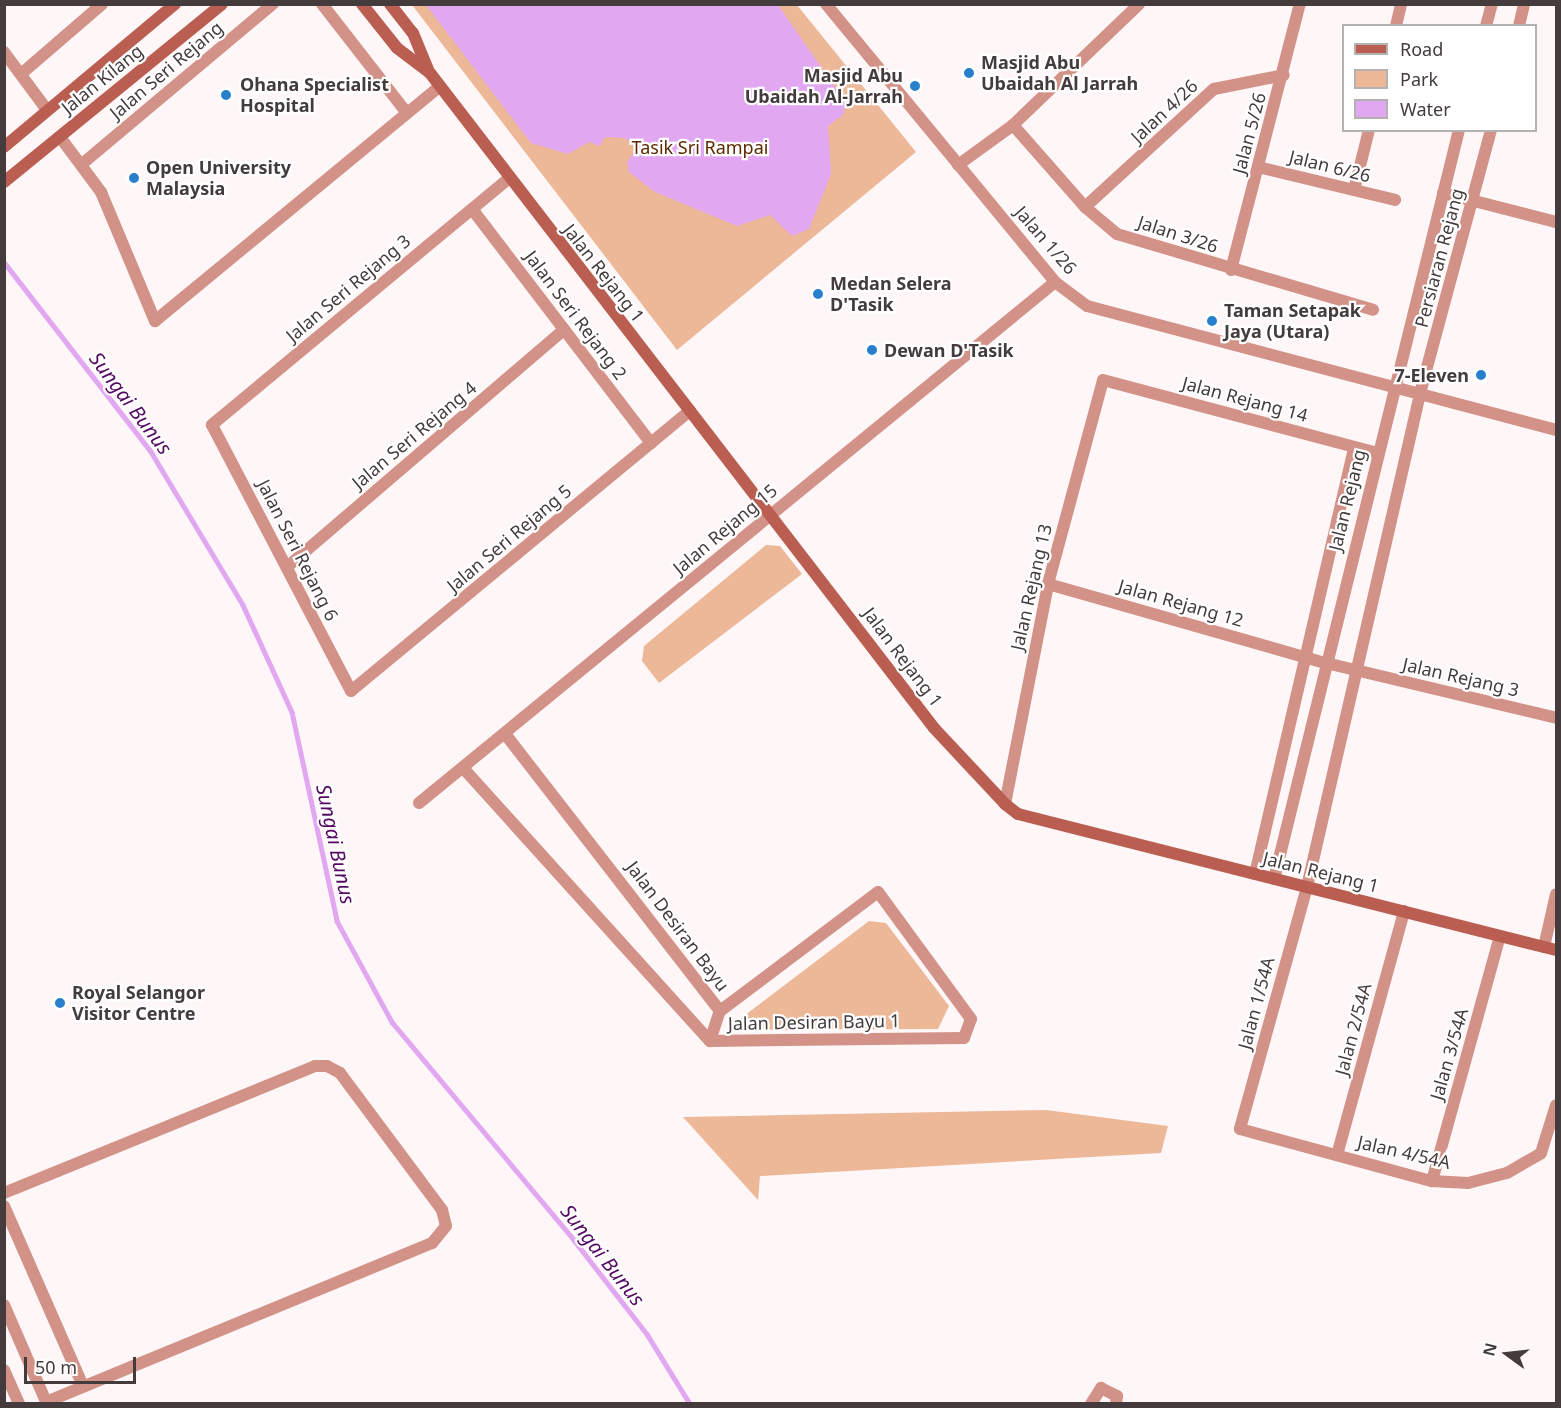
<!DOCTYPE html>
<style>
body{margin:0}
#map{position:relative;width:1561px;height:1408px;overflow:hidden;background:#fff6f8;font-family:"Noto Sans",sans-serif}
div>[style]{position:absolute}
.green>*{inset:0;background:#edb898}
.water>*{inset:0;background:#e1a7f0}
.stream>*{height:4.5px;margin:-2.25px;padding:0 2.25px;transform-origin:2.25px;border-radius:2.25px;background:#e1a7f0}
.street>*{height:12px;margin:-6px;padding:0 6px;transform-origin:6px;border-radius:6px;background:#d29288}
.secondary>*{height:12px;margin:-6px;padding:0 6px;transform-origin:6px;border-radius:6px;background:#ba5e52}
.dots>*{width:16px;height:16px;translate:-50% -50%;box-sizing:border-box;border:3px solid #fff;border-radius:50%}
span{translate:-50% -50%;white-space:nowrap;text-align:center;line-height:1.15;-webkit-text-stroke:4.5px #fff;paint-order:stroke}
.poi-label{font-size:18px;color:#433b3c;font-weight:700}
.left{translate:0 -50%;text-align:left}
.right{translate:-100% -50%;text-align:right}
.street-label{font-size:18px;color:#433b3c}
.park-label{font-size:18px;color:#5b2900}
.water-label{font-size:20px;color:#530962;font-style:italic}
.frame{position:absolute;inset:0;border:6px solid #433b3c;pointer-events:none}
.legend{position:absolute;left:1342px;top:24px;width:195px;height:108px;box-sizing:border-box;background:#fff;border:2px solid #b4b1b1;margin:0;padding:8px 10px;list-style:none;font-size:18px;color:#433b3c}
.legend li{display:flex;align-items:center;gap:12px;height:30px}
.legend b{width:30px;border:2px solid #b4b1b1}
.north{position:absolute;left:1477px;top:1324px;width:60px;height:60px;-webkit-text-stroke:4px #fff;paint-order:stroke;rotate:285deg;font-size:16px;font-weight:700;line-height:24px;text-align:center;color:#433b3c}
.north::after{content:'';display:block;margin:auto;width:21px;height:27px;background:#433b3c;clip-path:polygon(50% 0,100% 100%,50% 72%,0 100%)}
.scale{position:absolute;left:24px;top:1357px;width:112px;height:27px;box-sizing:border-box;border:3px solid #433b3c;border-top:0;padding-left:8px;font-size:18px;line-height:21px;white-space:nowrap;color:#433b3c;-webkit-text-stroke:4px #fff;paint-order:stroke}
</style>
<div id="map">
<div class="green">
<i style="clip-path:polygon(412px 5px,797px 5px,916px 152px,677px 350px)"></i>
<i style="clip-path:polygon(766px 545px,780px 546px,802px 574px,659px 683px,642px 661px,644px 646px)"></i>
<i style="clip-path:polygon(869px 921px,886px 923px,949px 1006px,938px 1029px,735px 1030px,736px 1022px)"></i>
<i style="clip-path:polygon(1046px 1110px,1168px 1126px,1161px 1153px,760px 1176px,758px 1200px,683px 1117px)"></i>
</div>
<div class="water">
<i style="clip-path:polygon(426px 5px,778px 5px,846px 103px,843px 115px,828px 126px,831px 174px,809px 229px,792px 236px,770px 215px,737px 226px,655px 192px,629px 172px,627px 162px,637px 148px,625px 138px,605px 137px,600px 146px,589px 142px,568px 154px,531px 143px)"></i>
</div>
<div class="stream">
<i style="left:4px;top:262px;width:238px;rotate:52.2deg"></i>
<i style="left:150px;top:450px;width:181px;rotate:59deg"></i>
<i style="left:243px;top:605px;width:118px;rotate:65.4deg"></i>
<i style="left:292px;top:712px;width:214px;rotate:77.8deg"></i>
<i style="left:337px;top:921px;width:115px;rotate:61.4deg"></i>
<i style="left:392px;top:1022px;width:284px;rotate:50.1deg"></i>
<i style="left:574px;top:1240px;width:119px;rotate:52.2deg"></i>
<i style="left:647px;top:1334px;width:82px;rotate:58.4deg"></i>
</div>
<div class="street">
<i style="left:322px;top:4px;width:138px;rotate:52.1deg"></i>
<i style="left:826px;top:4px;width:360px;rotate:50.5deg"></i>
<i style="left:1055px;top:282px;width:40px;rotate:37deg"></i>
<i style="left:1087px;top:306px;width:485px;rotate:14.8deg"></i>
<i style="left:1396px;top:26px;width:23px;rotate:-77deg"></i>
<i style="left:1486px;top:26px;width:23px;rotate:-75deg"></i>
<i style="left:1519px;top:26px;width:23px;rotate:-77deg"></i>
<i style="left:4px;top:52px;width:72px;rotate:53.4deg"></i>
<i style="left:21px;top:74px;width:107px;rotate:-40.8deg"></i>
<i style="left:1013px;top:125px;width:109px;rotate:48.7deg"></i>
<i style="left:1085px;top:207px;width:42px;rotate:40.2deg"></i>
<i style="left:1117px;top:234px;width:267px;rotate:16.5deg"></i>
<i style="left:1491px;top:130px;width:273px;rotate:105.1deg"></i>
<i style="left:1420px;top:394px;width:506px;rotate:102.91deg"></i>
<i style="left:1307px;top:887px;width:251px;rotate:105.5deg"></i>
<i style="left:1240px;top:1129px;width:199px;rotate:15.2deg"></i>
<i style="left:1432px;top:1181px;width:36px;rotate:3deg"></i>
<i style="left:1468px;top:1183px;width:40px;rotate:-14.4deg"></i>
<i style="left:1507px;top:1173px;width:39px;rotate:-30deg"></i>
<i style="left:1541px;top:1153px;width:50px;rotate:-72.6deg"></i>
<i style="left:60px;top:137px;width:69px;rotate:53.3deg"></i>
<i style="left:101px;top:192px;width:140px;rotate:67.3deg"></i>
<i style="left:155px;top:321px;width:369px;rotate:-39.5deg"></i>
<i style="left:82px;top:164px;width:249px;rotate:-40deg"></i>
<i style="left:958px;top:165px;width:68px;rotate:-36deg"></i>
<i style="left:1013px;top:125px;width:175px;rotate:-43.8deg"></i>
<i style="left:1258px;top:167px;width:141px;rotate:13.5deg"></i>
<i style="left:508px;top:179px;width:385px;rotate:140.3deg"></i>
<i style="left:212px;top:425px;width:300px;rotate:62.4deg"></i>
<i style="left:351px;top:691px;width:440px;rotate:-39.6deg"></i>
<i style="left:1354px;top:190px;width:62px;rotate:-76deg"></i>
<i style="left:1443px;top:193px;width:117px;rotate:14.4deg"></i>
<i style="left:1085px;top:207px;width:175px;rotate:-42.5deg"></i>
<i style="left:1214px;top:89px;width:71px;rotate:-11.3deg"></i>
<i style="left:472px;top:209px;width:295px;rotate:52.6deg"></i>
<i style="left:1231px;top:270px;width:275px;rotate:-75.5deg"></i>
<i style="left:287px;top:567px;width:365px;rotate:-40.6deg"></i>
<i style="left:1048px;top:584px;width:289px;rotate:15.9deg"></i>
<i style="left:1326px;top:663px;width:236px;rotate:13.4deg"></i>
<i style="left:464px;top:769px;width:367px;rotate:47.9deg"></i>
<i style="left:710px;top:1041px;width:254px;rotate:-0.7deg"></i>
<i style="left:964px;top:1038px;width:20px;rotate:-70deg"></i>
<i style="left:971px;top:1019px;width:157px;rotate:-126.2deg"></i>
<i style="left:878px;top:892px;width:198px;rotate:143deg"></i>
<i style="left:720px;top:1011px;width:348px;rotate:-127.8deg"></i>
<i style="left:419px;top:803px;width:822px;rotate:-39.32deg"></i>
<i style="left:1005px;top:804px;width:224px;rotate:-78.9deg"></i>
<i style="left:1048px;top:584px;width:211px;rotate:-74.9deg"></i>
<i style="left:1103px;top:380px;width:284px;rotate:14.9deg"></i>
<i style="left:1255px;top:874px;width:438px;rotate:-76.9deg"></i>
<i style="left:1274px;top:879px;width:772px;rotate:-76.13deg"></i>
<i style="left:1544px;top:947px;width:54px;rotate:-77.2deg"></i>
<i style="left:710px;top:1041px;width:32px;rotate:-72deg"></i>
<i style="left:1337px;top:1155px;width:253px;rotate:-74.6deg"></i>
<i style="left:1432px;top:1181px;width:254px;rotate:-74.5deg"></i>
<i style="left:4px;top:1193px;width:336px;rotate:-22.2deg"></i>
<i style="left:315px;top:1066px;width:12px"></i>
<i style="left:327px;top:1066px;width:15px;rotate:28deg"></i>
<i style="left:340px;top:1073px;width:171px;rotate:53.3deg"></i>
<i style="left:442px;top:1210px;width:16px;rotate:76deg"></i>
<i style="left:446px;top:1226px;width:22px;rotate:129deg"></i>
<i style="left:432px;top:1243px;width:417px;rotate:157.6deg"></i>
<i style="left:4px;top:1206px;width:197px;rotate:66.3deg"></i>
<i style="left:4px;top:1305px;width:108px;rotate:66.5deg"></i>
<i style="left:4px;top:1370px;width:37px;rotate:66deg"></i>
<i style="left:1091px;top:1404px;width:19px;rotate:-58deg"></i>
<i style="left:1101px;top:1388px;width:18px;rotate:27deg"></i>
<i style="left:1117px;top:1396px;width:8px;rotate:97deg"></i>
</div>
<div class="secondary">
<i style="left:362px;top:4px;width:56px;rotate:51.5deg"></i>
<i style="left:397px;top:48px;width:41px;rotate:37.1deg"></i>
<i style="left:430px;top:73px;width:826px;rotate:52.42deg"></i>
<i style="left:934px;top:728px;width:104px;rotate:46.9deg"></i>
<i style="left:1005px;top:804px;width:16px;rotate:38deg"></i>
<i style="left:1018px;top:814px;width:555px;rotate:14.19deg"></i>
<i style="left:390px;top:4px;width:37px;rotate:52deg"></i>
<i style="left:413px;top:33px;width:42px;rotate:67.7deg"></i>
<i style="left:4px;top:147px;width:223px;rotate:-39.9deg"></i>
<i style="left:4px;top:182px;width:281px;rotate:-39.2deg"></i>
</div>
<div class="dots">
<i style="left:969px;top:73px;background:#2880cd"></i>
<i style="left:915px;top:86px;background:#2880cd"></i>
<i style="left:226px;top:95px;background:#2880cd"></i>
<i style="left:134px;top:178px;background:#2880cd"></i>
<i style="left:818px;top:294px;background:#2880cd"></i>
<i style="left:1212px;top:321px;background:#2880cd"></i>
<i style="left:872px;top:350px;background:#2880cd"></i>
<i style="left:1481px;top:375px;background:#2880cd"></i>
<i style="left:60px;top:1003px;background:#2880cd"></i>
</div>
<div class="poi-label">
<span class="left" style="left:981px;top:73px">Masjid Abu<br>Ubaidah Al Jarrah</span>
<span class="right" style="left:903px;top:86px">Masjid Abu<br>Ubaidah Al-Jarrah</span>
<span class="left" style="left:240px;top:95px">Ohana Specialist<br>Hospital</span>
<span class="left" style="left:146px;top:178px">Open University<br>Malaysia</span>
<span class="left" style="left:830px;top:294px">Medan Selera<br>D'Tasik</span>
<span class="left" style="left:1224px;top:321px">Taman Setapak<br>Jaya (Utara)</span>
<span class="left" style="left:884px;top:350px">Dewan D'Tasik</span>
<span class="right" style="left:1469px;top:375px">7-Eleven</span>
<span class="left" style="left:72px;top:1003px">Royal Selangor<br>Visitor Centre</span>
</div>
<div class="street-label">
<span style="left:166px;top:70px;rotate:-40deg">Jalan Seri Rejang</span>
<span style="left:102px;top:79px;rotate:-39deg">Jalan Kilang</span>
<span style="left:1164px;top:111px;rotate:-43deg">Jalan 4/26</span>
<span style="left:1249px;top:133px;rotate:-75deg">Jalan 5/26</span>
<span style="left:1330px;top:166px;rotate:14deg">Jalan 6/26</span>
<span style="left:1178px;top:234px;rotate:18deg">Jalan 3/26</span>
<span style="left:1046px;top:240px;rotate:49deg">Jalan 1/26</span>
<span style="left:1439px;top:258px;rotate:-75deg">Persiaran Rejang</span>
<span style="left:604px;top:273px;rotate:52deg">Jalan Rejang 1</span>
<span style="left:348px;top:288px;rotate:-40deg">Jalan Seri Rejang 3</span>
<span style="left:576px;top:315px;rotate:53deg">Jalan Seri Rejang 2</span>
<span style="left:1245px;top:399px;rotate:15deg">Jalan Rejang 14</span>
<span style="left:414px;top:435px;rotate:-40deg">Jalan Seri Rejang 4</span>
<span style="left:1347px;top:500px;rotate:-76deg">Jalan Rejang</span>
<span style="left:725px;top:529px;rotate:-40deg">Jalan Rejang 15</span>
<span style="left:509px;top:538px;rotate:-40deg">Jalan Seri Rejang 5</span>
<span style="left:298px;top:550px;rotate:63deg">Jalan Seri Rejang 6</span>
<span style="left:1031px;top:587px;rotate:-77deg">Jalan Rejang 13</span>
<span style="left:1181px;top:603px;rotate:16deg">Jalan Rejang 12</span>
<span style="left:903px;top:657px;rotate:53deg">Jalan Rejang 1</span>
<span style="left:1461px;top:677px;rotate:13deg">Jalan Rejang 3</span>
<span style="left:1321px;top:872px;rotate:14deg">Jalan Rejang 1</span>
<span style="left:678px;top:926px;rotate:53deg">Jalan Desiran Bayu</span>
<span style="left:1256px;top:1003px;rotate:-75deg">Jalan 1/54A</span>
<span style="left:814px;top:1022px;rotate:-1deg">Jalan Desiran Bayu 1</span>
<span style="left:1353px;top:1029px;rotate:-75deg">Jalan 2/54A</span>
<span style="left:1449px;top:1054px;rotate:-74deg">Jalan 3/54A</span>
<span style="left:1404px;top:1152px;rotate:13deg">Jalan 4/54A</span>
</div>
<div class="park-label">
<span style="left:700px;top:147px">Tasik Sri Rampai</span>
</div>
<div class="water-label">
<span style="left:131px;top:403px;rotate:53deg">Sungai Bunus</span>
<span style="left:336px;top:844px;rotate:78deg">Sungai Bunus</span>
<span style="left:603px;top:1255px;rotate:52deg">Sungai Bunus</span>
</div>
<div class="frame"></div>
<ul class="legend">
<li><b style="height:8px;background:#ba5e52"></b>Road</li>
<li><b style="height:16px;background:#edb898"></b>Park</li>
<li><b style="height:16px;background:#e1a7f0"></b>Water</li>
</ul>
<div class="north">N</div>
<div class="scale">50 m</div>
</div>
